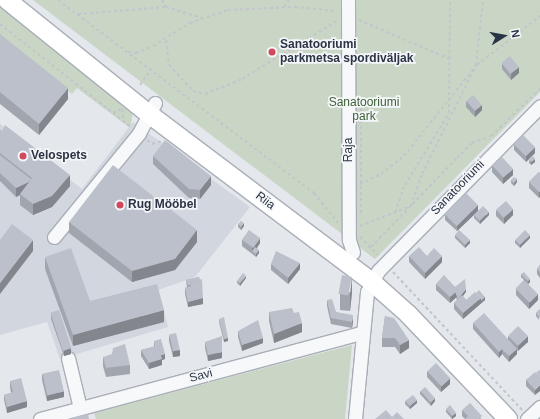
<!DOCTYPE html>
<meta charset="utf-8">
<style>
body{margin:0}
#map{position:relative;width:540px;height:419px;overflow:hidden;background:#e4e7ec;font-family:Helvetica,sans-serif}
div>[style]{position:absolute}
.built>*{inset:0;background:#d2d6de}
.green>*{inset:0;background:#c9d6c5}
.path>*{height:2px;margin-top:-1px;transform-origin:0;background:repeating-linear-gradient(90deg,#c2c5cb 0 3px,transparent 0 6px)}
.roads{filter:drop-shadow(1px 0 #a9aeb7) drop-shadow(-1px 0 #a9aeb7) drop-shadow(0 1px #a9aeb7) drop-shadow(0 -1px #a9aeb7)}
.minor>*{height:13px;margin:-6.5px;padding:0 6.5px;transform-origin:6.5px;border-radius:6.5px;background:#f7f8fa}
.highway>*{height:18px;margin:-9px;padding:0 9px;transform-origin:9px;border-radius:9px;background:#fff}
.wall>*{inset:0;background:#a1a5ae}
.shaded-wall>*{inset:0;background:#83868d}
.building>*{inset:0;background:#bbc0ca;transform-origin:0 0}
.dots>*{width:11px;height:11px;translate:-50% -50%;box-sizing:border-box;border:2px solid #f4f6f9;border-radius:50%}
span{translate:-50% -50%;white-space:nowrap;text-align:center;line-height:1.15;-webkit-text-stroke:3.5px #f4f6f9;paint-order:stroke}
.poi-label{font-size:12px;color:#2b3445;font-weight:700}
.left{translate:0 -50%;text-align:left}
.park-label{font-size:12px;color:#3f6138}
.street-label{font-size:12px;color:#2b3445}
.north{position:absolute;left:484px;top:16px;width:40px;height:40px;-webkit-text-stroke:3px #f4f6f9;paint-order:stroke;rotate:79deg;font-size:11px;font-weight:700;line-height:16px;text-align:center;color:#2b3445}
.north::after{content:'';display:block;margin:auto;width:14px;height:18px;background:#2b3445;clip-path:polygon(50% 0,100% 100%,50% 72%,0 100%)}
</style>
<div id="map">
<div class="built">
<i style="clip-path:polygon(133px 122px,250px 207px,195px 277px,158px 290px,168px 327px,60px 359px,47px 322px,0 335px,0 124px,82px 189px)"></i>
</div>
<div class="green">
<i style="clip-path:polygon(33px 0,540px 0,540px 92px,375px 259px)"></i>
<i style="clip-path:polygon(0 2px,133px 113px,130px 128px,77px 88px,72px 94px,0 35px)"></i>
<i style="clip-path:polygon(352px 345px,345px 419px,96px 419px,94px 413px)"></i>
</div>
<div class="path">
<i style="left:58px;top:0;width:321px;rotate:37deg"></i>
<i style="left:314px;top:193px;width:38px;rotate:51deg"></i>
<i style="left:162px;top:0;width:8px;rotate:60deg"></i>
<i style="left:284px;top:7px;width:9px;rotate:-54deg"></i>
<i style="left:78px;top:14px;width:88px;rotate:-4.5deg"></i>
<i style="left:166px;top:7px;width:37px;rotate:17deg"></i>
<i style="left:359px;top:20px;width:99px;rotate:23.2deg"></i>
<i style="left:0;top:24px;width:167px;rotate:38.2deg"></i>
<i style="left:166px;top:40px;width:25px;rotate:83deg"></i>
<i style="left:169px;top:65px;width:35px;rotate:47deg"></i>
<i style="left:193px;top:91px;width:12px;rotate:14deg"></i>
<i style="left:205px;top:94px;width:40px;rotate:-22deg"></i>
<i style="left:242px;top:79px;width:111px;rotate:-31.4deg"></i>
<i style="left:128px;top:52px;width:8px;rotate:7deg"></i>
<i style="left:136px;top:53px;width:18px;rotate:-22deg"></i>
<i style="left:153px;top:46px;width:44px;rotate:-31.9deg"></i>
<i style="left:190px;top:23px;width:40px;rotate:-18.9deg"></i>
<i style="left:228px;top:10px;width:67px;rotate:-2.6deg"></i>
<i style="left:295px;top:7px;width:42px;rotate:5.4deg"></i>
<i style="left:477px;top:65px;width:80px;rotate:-37.9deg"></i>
<i style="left:140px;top:85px;width:19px;rotate:-55deg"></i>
<i style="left:361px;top:108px;width:107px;rotate:90deg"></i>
<i style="left:122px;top:109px;width:12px;rotate:81deg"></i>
<i style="left:113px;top:113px;width:9px;rotate:-27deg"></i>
<i style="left:147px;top:140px;width:6px;rotate:39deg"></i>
<i style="left:152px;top:144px;width:10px;rotate:-17deg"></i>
<i style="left:360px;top:184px;width:23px;rotate:-25deg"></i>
<i style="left:381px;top:174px;width:29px;rotate:-38deg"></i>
<i style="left:404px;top:156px;width:112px;rotate:-51.5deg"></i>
<i style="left:395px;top:212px;width:29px;rotate:-70deg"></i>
<i style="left:405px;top:185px;width:84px;rotate:-58.6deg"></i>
<i style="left:449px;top:113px;width:113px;rotate:-89.5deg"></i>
<i style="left:360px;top:226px;width:55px;rotate:-21.4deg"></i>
<i style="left:411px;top:206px;width:34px;rotate:-71deg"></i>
<i style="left:422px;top:174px;width:122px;rotate:-63.6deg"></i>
<i style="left:476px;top:65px;width:65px;rotate:-83.9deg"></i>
<i style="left:360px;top:237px;width:25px;rotate:45deg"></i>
<i style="left:371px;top:247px;width:124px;rotate:-46deg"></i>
<i style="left:457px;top:158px;width:21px;rotate:-45deg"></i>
<i style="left:472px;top:143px;width:20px;rotate:-20deg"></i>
<i style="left:491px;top:136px;width:68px;rotate:-43.8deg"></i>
<i style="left:393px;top:272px;width:189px;rotate:46.9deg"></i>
</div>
<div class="roads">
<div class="minor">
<i style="left:348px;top:0;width:240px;rotate:89.8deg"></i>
<i style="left:349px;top:240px;width:13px;rotate:72deg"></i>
<i style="left:54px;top:237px;width:134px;rotate:-50.7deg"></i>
<i style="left:139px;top:133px;width:34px;rotate:-62deg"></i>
<i style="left:68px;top:358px;width:51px;rotate:76.5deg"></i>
<i style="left:40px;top:419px;width:333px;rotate:-15deg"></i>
<i style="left:355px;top:419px;width:128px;rotate:-84.6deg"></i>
<i style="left:367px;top:292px;width:24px;rotate:-62deg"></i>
<i style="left:378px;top:271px;width:231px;rotate:-45.5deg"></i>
<i style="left:527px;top:419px;width:18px;rotate:-43deg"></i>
</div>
<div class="highway">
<i style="left:7px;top:0;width:182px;rotate:38.8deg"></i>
<i style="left:149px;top:114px;width:279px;rotate:37deg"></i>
<i style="left:372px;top:282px;width:48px;rotate:41.6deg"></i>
<i style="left:408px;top:314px;width:145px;rotate:46.4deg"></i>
</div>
</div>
<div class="wall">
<i style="clip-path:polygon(0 34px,68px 99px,39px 135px,0 104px)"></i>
<i style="clip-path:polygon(502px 63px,519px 73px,511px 80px,502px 69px)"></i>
<i style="clip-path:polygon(466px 101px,482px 110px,475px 117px,466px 107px)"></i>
<i style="clip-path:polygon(0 130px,70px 186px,52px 207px,33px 215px,20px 205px,20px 195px,16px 197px,0 181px)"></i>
<i style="clip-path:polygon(514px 144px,535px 153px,526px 162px,514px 150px)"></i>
<i style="clip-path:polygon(153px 156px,211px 185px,200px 199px,189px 198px,153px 164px)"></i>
<i style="clip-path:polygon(529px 160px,535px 162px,531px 165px,529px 163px)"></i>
<i style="clip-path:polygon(492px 166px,513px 175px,503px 184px,492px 172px)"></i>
<i style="clip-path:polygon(539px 172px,539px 198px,529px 188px,529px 182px)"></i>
<i style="clip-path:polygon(511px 180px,517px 182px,514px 186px,511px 183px)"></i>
<i style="clip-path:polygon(496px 210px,513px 215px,504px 224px,496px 216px)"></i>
<i style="clip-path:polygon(478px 211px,457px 231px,445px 220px,445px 214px)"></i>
<i style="clip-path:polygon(474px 215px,489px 215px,480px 224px,474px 218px)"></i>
<i style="clip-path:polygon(69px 222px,197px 242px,175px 270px,132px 282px,69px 233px)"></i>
<i style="clip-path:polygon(238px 224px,244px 226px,241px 230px,238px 227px)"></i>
<i style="clip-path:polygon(455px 235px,470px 243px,465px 248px,455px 238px)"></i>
<i style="clip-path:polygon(530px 238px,520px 248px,515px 243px,515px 240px)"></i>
<i style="clip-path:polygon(242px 240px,260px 243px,257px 248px,259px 253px,256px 257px,242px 246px)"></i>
<i style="clip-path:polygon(409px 256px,427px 256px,442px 262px,425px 279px,409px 262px)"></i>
<i style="clip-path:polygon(45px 257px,90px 301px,164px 322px,73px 346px,45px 269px)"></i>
<i style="clip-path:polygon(271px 264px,300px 269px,288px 284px,271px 270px)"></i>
<i style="clip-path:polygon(540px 265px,540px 278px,537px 274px,537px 269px)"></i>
<i style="clip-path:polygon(521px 274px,530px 282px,528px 284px,538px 300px,529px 309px,516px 295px,516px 289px,524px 280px,521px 277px)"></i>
<i style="clip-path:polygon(199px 277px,203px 304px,188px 307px,185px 294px,185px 288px,187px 287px,186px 280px)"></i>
<i style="clip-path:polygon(246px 278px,240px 286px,237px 283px,237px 281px)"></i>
<i style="clip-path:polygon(436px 284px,455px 287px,466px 292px,463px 296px,466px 300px,485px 300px,463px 319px,454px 309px,454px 303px,457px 300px,456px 297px,450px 303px,436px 290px)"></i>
<i style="clip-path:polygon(352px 292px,350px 311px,340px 310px,340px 294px)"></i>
<i style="clip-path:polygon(327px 300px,336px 312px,353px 321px,352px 328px,331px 324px,327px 306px)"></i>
<i style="clip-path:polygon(540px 309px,539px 320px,536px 316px,536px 313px)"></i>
<i style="clip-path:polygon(269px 312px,294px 313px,302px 332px,274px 343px,269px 321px)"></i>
<i style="clip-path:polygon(51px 313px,71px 354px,64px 356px,51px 319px)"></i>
<i style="clip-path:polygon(385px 316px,409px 348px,400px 354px,395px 347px,382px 347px,382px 338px)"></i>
<i style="clip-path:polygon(219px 319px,228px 341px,224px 342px,219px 322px)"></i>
<i style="clip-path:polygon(473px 323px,508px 339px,508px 336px,528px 342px,517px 351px,517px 354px,509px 362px,502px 354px,499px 358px,473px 329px)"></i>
<i style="clip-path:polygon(238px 331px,263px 343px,242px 351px,238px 337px)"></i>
<i style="clip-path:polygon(169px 335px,180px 356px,173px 357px,169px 341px)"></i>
<i style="clip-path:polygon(154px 341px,165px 359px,162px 360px,162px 365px,149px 369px,141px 356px,141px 350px,154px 347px)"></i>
<i style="clip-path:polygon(205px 342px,222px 358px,208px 361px,205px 348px)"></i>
<i style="clip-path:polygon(103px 357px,130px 365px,130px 374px,106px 377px,103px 366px)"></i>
<i style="clip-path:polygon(427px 371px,450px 384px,441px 392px,427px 377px)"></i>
<i style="clip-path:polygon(536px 373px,535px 395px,526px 386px,526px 380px)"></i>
<i style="clip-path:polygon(42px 374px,64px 397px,47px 401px,42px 380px)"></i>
<i style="clip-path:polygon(10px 381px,27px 407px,7px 413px,4px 400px,4px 395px,11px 393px,10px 387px)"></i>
<i style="clip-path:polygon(420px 391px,435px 401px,431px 406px,420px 394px)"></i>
<i style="clip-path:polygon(405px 401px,417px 403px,410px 409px,405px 404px)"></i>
<i style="clip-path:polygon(446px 409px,456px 416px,452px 419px,446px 412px)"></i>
<i style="clip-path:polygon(462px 410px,482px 419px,465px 419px,462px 416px)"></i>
</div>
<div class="shaded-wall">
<i style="clip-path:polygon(519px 67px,519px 73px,511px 80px,511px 74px)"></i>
<i style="clip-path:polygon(68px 88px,68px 99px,39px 135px,39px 124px)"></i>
<i style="clip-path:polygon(482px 105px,482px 110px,475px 117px,475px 111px)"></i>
<i style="clip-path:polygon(535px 147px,535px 153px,526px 162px,526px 156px)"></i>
<i style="clip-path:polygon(535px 159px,535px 162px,531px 165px,531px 162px)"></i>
<i style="clip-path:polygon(513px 169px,513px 175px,503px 184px,503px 178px)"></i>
<i style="clip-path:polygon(70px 175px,70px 186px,52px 207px,33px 215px,33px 204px)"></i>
<i style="clip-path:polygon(211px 176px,211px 185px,200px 199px,200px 190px)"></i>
<i style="clip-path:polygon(517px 179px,517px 182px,514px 186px,514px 183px)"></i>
<i style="clip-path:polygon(32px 180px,20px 194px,20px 195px,16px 197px,16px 188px)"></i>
<i style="clip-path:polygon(540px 191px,540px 197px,539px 198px,539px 192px)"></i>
<i style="clip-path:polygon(478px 205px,478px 211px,457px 231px,457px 225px)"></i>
<i style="clip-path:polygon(513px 209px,513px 215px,504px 224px,504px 218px)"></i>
<i style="clip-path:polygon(489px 212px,489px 215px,480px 224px,480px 221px)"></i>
<i style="clip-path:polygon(244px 223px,244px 226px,241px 230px,241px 227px)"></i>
<i style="clip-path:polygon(197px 230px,197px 242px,175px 270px,132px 282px,132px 271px)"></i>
<i style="clip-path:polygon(530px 235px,530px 238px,520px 248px,520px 245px)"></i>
<i style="clip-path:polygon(260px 238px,260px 243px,254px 252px,252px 251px,252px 248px)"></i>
<i style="clip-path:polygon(33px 240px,33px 251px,0 294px,0 283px)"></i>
<i style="clip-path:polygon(470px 240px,470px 243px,465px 248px,465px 245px)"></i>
<i style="clip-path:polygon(259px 250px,259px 253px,256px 257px,256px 254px)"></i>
<i style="clip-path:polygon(442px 256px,442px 262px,425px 279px,425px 273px)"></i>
<i style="clip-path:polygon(300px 263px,300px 269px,288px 284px,288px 278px)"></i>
<i style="clip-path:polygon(246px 276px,246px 278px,240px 286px,240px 283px)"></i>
<i style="clip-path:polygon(352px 277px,352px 292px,350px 311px,350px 295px)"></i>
<i style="clip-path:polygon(530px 279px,530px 282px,528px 284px,528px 281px)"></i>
<i style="clip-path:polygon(466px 289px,466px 292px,458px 302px,458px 299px)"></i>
<i style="clip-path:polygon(458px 290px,458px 296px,450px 303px,450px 297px)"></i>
<i style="clip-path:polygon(538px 294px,538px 300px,529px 309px,529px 303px)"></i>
<i style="clip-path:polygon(485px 297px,485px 300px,463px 319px,463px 313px,481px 298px)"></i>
<i style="clip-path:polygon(203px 298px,203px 304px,188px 307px,188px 302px)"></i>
<i style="clip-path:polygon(164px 310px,164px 322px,73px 346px,73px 335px)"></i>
<i style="clip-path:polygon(353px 315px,353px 321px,352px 328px,352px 322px)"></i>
<i style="clip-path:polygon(302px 323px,302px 332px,274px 343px,274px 334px)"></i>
<i style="clip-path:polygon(528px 336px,528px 342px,518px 351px,518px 346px)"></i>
<i style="clip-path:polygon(228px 338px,228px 341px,224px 342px,224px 339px)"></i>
<i style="clip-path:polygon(263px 338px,263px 343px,242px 351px,242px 345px)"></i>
<i style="clip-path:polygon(409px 340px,409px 348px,400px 354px,400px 345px)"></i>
<i style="clip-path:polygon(71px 348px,71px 354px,64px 356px,64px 351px)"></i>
<i style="clip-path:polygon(502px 349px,502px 354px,499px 358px,499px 352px)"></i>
<i style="clip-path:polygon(517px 349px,517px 354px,509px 362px,509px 356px)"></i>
<i style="clip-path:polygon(180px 350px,180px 356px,173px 357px,173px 351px)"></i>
<i style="clip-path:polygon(222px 352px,222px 358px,208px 361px,208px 355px)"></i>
<i style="clip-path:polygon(165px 354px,165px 359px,162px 360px,162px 365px,149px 369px,149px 363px,161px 355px)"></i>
<i style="clip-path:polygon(450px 378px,450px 384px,441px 392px,441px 386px)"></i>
<i style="clip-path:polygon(540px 385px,540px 391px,535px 395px,535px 390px)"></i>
<i style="clip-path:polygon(64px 391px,64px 397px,47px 401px,47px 396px)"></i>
<i style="clip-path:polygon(435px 398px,435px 401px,431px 406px,431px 403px)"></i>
<i style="clip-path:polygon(417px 400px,417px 403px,410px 409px,410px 406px)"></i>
<i style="clip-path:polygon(27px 401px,27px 407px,7px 413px,7px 407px)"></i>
<i style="clip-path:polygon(456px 413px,456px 416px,452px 419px,452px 416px)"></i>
</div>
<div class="building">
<i style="clip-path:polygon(0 34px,68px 88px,39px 124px,0 92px)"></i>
<i style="left:510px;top:56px;width:14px;height:11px;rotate:51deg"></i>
<i style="left:473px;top:95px;width:13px;height:9px;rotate:48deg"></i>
<i style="clip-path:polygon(5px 125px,70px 175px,52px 196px,33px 204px,20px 194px,32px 178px,0 153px,0 130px,2px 131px)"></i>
<i style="left:523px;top:135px;width:17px;height:13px;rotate:45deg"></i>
<i style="clip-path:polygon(165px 140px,211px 176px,200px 190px,189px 189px,153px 156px)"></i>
<i style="clip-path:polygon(0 155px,31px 179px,29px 182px,16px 188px,0 173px)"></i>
<i style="clip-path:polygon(533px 156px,535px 159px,531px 162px,529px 160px)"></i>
<i style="left:502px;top:157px;width:16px;height:13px;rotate:47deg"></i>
<i style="clip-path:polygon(113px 165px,197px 230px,175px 259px,132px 271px,69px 222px)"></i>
<i style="clip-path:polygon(539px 172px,540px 173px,540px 191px,539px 192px,529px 182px)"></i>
<i style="clip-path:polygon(514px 177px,517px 179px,514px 183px,511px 180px)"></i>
<i style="left:466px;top:193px;width:17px;height:30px;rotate:45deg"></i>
<i style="left:506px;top:201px;width:11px;height:13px;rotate:49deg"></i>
<i style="left:483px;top:206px;width:8px;height:13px;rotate:45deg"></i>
<i style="clip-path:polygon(241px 221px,244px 223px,241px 227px,238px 224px)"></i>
<i style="clip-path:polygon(12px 224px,33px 240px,0 283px,0 240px)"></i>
<i style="left:249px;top:230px;width:14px;height:12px;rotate:36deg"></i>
<i style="clip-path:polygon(459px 230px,470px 240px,465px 245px,455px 235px)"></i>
<i style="left:525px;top:230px;width:7px;height:14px;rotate:45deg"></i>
<i style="left:255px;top:247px;width:5px;height:5px;rotate:37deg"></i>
<i style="clip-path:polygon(419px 247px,427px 256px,434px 248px,442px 256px,425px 273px,409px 256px)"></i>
<i style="clip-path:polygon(71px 248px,90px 301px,157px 284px,164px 310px,73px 335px,45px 257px)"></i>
<i style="clip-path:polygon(276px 251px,300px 263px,288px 278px,271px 264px)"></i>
<i style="clip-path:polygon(540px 265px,540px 272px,537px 269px)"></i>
<i style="clip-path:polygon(524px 272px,530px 279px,528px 281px,521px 274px)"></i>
<i style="clip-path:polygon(243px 273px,246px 276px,240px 283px,237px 281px)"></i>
<i style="left:342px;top:275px;width:10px;height:19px;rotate:11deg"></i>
<i style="clip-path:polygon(444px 275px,458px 290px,450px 297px,436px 284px)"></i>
<i style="clip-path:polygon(199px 277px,200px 280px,190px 283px,190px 285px,188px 285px,186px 280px)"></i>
<i style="clip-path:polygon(202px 279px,203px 298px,188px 302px,185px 288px,191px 286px,190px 283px)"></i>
<i style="clip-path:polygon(465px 279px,466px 289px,458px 299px,455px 292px,458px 290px,455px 287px)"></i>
<i style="left:524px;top:280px;width:20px;height:12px;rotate:45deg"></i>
<i style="clip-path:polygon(479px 290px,485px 297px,481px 301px,481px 298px,476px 293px)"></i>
<i style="clip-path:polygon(475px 292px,481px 298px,463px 313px,454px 303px,462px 295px,466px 300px)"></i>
<i style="clip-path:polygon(332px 299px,336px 312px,353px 315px,352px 322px,331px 318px,327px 300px)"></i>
<i style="clip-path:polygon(292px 308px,294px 313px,299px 312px,302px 323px,274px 334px,269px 312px)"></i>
<i style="clip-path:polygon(540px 309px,540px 316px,539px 317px,536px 313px)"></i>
<i style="left:59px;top:310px;width:40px;height:9px;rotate:72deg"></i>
<i style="clip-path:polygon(484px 313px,517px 349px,509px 356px,502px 349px,499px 352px,473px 323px)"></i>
<i style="clip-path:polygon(385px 316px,394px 318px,409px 340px,400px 345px,395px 338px,382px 338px)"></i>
<i style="clip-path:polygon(224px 317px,228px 338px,224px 339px,219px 319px)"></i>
<i style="clip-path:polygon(258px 320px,263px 338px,242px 345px,238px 331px)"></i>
<i style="left:518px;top:326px;width:14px;height:14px;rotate:45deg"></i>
<i style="left:176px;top:333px;width:17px;height:7px;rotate:77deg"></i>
<i style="clip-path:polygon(222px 336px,222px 352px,208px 355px,205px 342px)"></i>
<i style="clip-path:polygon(161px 339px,165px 354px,161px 355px,162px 359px,149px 363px,141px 350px,155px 346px,154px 341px)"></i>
<i style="clip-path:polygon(125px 344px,130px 365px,106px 368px,103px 357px,112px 354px,113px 348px)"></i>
<i style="left:436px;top:363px;width:21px;height:12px;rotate:47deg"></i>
<i style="left:59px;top:370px;width:22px;height:17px;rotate:77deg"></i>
<i style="clip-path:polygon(539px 370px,540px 371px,540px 377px,536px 373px)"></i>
<i style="clip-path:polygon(535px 372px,540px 377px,540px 385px,535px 390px,526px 380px)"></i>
<i style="clip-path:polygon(21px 378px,27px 401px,7px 407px,4px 395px,13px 392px,10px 381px)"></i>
<i style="left:425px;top:387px;width:15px;height:6px;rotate:48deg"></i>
<i style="clip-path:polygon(413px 395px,417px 400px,410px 406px,405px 401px)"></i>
<i style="clip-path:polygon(470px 403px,482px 416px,479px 419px,465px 419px,468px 416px,462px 410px)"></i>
<i style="clip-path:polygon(450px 405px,456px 413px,452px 416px,446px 409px)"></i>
<i style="clip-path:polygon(386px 410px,392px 417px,397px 412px,404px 419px,375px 419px)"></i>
<i style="clip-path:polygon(88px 414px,89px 419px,72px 419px,71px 418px)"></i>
</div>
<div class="dots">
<i style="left:272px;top:52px;background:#d1495b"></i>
<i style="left:23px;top:156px;background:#d1495b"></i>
<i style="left:120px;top:205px;background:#d1495b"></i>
</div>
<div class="poi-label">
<span class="left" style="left:280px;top:52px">Sanatooriumi<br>parkmetsa spordiväljak</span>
<span class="left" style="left:31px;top:156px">Velospets</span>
<span class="left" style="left:128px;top:205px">Rug Mööbel</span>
</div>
<div class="park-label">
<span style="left:364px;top:110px">Sanatooriumi<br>park</span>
</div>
<div class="street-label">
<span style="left:349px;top:150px;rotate:-90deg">Raja</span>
<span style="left:458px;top:188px;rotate:-46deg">Sanatooriumi</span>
<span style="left:265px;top:201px;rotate:37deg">Riia</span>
<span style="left:201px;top:376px;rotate:-15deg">Savi</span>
</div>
<div class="north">N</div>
</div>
